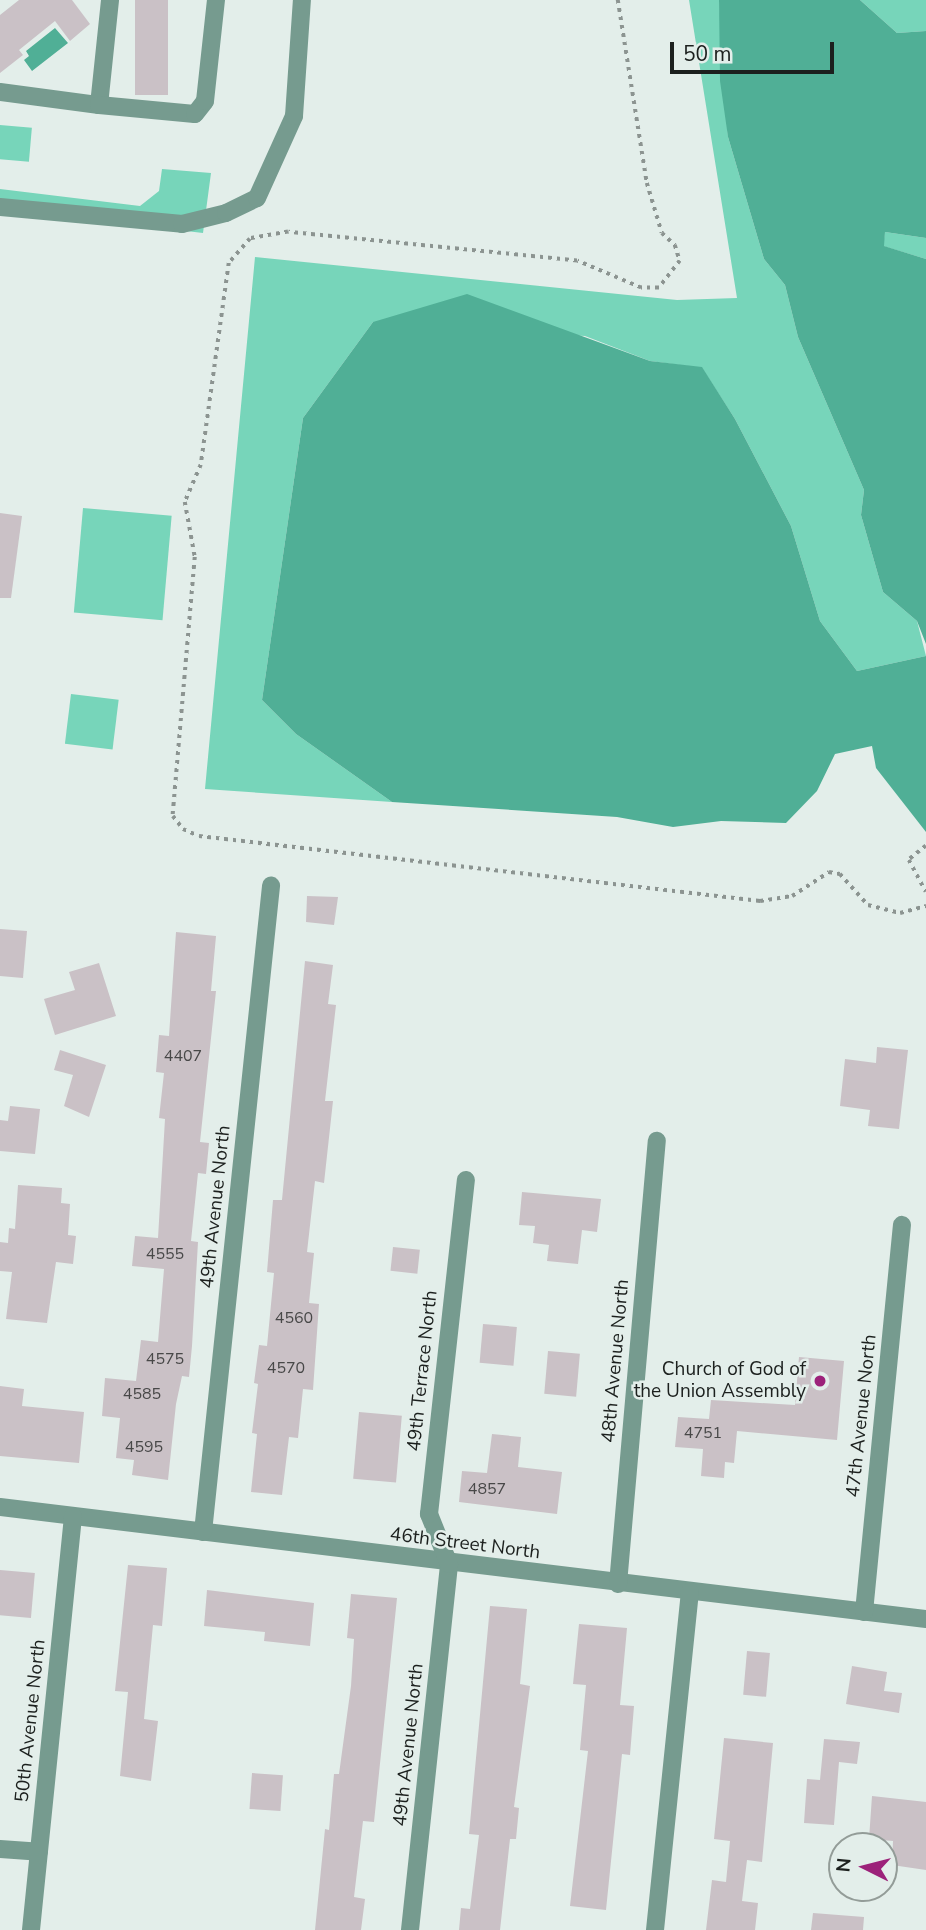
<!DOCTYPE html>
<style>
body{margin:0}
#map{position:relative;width:926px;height:1930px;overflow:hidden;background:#e3eeea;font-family:"Nunito Sans",sans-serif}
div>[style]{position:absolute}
.green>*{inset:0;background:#77d5ba;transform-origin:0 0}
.water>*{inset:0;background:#50af96}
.building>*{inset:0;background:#cac1c6;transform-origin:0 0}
.path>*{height:3.5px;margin-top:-1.75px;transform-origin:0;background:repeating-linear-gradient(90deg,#8c9491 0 3.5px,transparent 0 8.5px)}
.minor>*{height:18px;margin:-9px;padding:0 9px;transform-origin:9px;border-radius:9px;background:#769b8f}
.dots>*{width:19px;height:19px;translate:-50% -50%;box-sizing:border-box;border:4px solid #e3eeea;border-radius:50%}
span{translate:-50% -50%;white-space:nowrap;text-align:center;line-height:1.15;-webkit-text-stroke:5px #e3eeea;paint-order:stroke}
.number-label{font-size:16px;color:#484848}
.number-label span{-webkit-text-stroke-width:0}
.street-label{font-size:19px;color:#1c201e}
.poi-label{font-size:19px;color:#1c201e}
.right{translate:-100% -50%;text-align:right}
.north{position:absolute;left:828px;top:1832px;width:70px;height:70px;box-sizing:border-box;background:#e3eeea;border:2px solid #939c98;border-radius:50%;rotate:276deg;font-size:19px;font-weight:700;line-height:28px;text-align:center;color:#1c201e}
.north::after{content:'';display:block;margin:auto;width:24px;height:32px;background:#9c227a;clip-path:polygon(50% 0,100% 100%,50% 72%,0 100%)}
.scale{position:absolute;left:670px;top:42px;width:164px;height:32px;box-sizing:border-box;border:4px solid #1c201e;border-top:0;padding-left:9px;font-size:21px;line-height:24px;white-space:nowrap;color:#1c201e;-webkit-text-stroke:5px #e3eeea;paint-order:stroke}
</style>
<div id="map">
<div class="green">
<i style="clip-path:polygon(689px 0,719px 0,728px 137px,764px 259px,785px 285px,798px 337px,864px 490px,861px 515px,883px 592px,917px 621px,926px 656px,857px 671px,820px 621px,791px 526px,735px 419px,702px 368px,650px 361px,585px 336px,373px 322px,303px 418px,262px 700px,296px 734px,392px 802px,205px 789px,255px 257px,677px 300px,737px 298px)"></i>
<i style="clip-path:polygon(860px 0,926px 0,926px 31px,897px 33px)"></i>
<i style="left:0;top:125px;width:32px;height:34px;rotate:5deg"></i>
<i style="clip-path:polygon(162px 169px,211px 173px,203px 233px,0 209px,0 189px,140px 206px,159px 191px)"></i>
<i style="clip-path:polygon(885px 232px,926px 238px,926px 259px,883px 246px)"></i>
<i style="left:83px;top:508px;width:89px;height:105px;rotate:5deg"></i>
<i style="left:71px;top:694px;width:48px;height:50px;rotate:7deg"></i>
</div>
<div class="water">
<i style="clip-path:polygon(719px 0,860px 0,897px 33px,926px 31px,926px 238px,885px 232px,884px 246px,926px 259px,926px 644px,917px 621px,883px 592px,861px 515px,864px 490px,798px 337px,785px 285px,764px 259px,728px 137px,720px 81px)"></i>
<i style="clip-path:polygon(55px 28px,68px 43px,32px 71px,24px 60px,29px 56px,26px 51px)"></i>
<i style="clip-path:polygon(467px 294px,650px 361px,702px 367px,735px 419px,791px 526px,820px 621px,857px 671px,926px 656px,926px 832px,876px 768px,872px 746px,835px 754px,817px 791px,786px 823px,721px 821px,673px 827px,617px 817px,392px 802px,296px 734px,262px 700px,303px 418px,373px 322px)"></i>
</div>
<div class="building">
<i style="clip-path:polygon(19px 0,72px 0,90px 24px,70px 41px,55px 21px,19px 50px,23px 55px,0 73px,0 15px)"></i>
<i style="left:135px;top:0;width:33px;height:95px"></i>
<i style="clip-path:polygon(0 513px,22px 516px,11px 598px,0 598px)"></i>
<i style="clip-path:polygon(307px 896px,338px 897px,334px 925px,306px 922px)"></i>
<i style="clip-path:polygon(0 929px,27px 931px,23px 978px,0 976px)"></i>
<i style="clip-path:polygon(176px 932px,216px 936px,211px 991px,216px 991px,200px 1142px,209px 1143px,206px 1174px,198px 1173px,191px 1241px,198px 1242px,192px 1346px,189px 1377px,182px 1376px,176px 1404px,168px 1480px,132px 1475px,134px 1460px,116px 1458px,120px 1418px,102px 1416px,105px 1378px,136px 1381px,141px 1340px,158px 1342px,164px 1269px,132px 1266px,135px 1236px,158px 1238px,165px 1119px,159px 1118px,164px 1073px,156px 1072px,159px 1035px,169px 1036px)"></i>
<i style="clip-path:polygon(305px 961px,333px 965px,328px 1004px,336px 1005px,325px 1101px,333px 1101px,324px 1183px,315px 1181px,307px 1252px,314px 1253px,309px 1303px,319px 1304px,313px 1390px,303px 1389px,298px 1438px,289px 1437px,282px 1495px,251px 1492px,257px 1434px,252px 1433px,258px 1384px,254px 1383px,259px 1345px,267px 1346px,274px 1273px,267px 1272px,273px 1200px,282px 1200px)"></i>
<i style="clip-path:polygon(99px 963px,116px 1016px,55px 1035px,44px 999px,75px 990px,69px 972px)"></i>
<i style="clip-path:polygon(877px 1047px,908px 1050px,899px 1129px,868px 1126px,870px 1110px,840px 1106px,845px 1059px,876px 1063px)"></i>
<i style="clip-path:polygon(60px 1050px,106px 1065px,89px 1117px,64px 1106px,73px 1075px,54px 1070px)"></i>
<i style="clip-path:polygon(10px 1106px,40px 1109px,35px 1154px,0 1151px,0 1120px,8px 1121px)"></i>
<i style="clip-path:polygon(18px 1185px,62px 1188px,61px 1203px,70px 1204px,68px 1235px,76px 1236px,73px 1264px,56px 1262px,47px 1323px,6px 1319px,12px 1272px,0 1271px,0 1242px,8px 1243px,9px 1228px,15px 1229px)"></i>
<i style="clip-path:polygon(522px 1192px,601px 1199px,597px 1232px,582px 1230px,578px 1264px,547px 1261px,549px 1245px,533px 1243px,535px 1226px,519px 1225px)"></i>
<i style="left:393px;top:1247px;width:27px;height:24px;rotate:6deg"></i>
<i style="left:483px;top:1324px;width:34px;height:39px;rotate:5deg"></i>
<i style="left:548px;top:1351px;width:32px;height:43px;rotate:5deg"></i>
<i style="clip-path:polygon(799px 1357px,844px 1361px,837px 1440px,737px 1431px,734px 1463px,725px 1462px,724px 1478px,701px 1476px,703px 1449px,675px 1447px,678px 1417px,709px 1419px,711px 1400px,795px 1405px)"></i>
<i style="clip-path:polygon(0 1386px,24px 1389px,22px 1406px,84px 1412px,79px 1463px,0 1456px)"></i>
<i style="left:359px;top:1412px;width:43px;height:67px;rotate:5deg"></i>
<i style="clip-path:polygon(492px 1434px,521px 1437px,518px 1467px,562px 1472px,557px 1514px,459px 1502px,462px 1471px,487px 1473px)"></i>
<i style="clip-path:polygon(128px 1565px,167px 1568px,162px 1626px,153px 1625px,144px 1719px,158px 1721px,151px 1781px,120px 1776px,128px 1692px,115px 1691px)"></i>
<i style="left:0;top:1570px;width:35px;height:45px;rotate:5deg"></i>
<i style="clip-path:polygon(207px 1590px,314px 1603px,310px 1646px,264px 1641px,265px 1632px,204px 1626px)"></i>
<i style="clip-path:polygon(351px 1594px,397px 1598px,374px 1822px,363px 1821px,354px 1897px,365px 1899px,361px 1930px,315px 1930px,325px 1829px,329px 1830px,334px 1774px,339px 1774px,351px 1686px,354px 1639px,347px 1638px)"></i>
<i style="clip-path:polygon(490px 1606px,527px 1609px,520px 1684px,530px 1686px,514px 1807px,519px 1808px,516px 1839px,510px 1839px,500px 1930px,459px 1930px,461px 1908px,470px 1909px,479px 1835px,469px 1834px)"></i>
<i style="clip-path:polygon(579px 1624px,627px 1628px,620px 1705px,634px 1706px,630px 1755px,622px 1754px,606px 1910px,570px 1906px,588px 1751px,580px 1750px,586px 1685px,573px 1684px)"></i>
<i style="left:747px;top:1651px;width:23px;height:44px;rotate:5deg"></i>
<i style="clip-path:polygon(852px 1666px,887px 1672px,884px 1691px,902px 1693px,899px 1713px,846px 1704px)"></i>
<i style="clip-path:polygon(724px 1738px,773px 1743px,762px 1862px,747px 1860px,742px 1901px,758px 1903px,755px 1930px,706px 1930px,712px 1880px,726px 1882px,730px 1841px,714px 1839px)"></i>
<i style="clip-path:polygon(824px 1739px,860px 1742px,857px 1764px,839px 1762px,834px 1825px,804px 1823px,807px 1779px,820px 1780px)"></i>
<i style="left:252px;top:1773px;width:31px;height:36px;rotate:4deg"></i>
<i style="clip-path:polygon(872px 1796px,926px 1802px,926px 1870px,892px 1865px,893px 1841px,869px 1839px)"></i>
<i style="clip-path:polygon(813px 1913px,864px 1917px,863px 1930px,811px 1930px)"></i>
</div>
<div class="path">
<i style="left:618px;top:0;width:185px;rotate:81deg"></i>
<i style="left:647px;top:183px;width:52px;rotate:73.3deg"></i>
<i style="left:662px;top:233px;width:18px;rotate:43deg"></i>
<i style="left:675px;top:245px;width:17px;rotate:73deg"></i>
<i style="left:680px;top:261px;width:34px;rotate:128deg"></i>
<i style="left:659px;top:288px;width:18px;rotate:180deg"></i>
<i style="left:641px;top:288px;width:69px;rotate:-157.1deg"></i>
<i style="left:577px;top:261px;width:290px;rotate:-174.3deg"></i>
<i style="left:288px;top:232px;width:39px;rotate:170deg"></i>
<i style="left:250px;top:239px;width:32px;rotate:131deg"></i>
<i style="left:229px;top:263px;width:204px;rotate:97.9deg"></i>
<i style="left:201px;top:465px;width:40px;rotate:113.4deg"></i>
<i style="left:185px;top:502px;width:56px;rotate:79.7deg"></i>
<i style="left:195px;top:557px;width:260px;rotate:94.9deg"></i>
<i style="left:173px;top:816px;width:16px;rotate:52deg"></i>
<i style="left:183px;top:829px;width:17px;rotate:24deg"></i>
<i style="left:199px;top:836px;width:565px;rotate:6.61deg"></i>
<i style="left:760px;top:901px;width:32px;rotate:-9deg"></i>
<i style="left:792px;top:896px;width:44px;rotate:-33deg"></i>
<i style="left:829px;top:872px;width:11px;rotate:10deg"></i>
<i style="left:840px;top:874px;width:42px;rotate:47.9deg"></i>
<i style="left:868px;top:905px;width:33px;rotate:14deg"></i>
<i style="left:900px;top:913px;width:27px;rotate:-15deg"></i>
<i style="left:926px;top:846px;width:22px;rotate:141deg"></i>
<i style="left:909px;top:860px;width:36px;rotate:62deg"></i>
</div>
<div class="minor">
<i style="left:0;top:92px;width:100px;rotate:7.5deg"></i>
<i style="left:99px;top:105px;width:106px;rotate:-84deg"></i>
<i style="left:99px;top:105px;width:96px;rotate:5.4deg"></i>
<i style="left:195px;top:114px;width:16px;rotate:-52deg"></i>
<i style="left:205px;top:101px;width:102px;rotate:-83.8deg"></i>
<i style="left:0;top:207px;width:183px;rotate:5.3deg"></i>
<i style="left:182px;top:224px;width:45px;rotate:-14deg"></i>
<i style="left:226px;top:213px;width:34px;rotate:-26deg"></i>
<i style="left:257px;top:198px;width:90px;rotate:-65.7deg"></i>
<i style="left:294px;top:116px;width:116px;rotate:-86.1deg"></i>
<i style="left:0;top:1507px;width:933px;rotate:6.9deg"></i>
<i style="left:203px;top:1532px;width:650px;rotate:-83.99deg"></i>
<i style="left:618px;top:1584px;width:445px;rotate:-85deg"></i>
<i style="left:864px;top:1612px;width:389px;rotate:-84.4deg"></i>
<i style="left:0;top:1849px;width:39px;rotate:4deg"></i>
<i style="left:31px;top:1930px;width:416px;rotate:-84.2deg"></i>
<i style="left:410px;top:1930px;width:368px;rotate:-83.9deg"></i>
<i style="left:449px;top:1564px;width:54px;rotate:-111.8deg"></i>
<i style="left:429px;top:1514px;width:336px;rotate:-83.7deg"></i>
<i style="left:655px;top:1930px;width:340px;rotate:-84.1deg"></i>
</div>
<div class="dots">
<i style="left:820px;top:1381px;background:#9c227a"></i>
</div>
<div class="number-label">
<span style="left:183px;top:1056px">4407</span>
<span style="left:165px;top:1254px">4555</span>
<span style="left:294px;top:1318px">4560</span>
<span style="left:165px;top:1359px">4575</span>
<span style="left:286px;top:1368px">4570</span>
<span style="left:142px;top:1394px">4585</span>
<span style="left:703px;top:1433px">4751</span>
<span style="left:144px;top:1447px">4595</span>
<span style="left:487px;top:1489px">4857</span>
</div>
<div class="street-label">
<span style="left:216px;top:1207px;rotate:-84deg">49th Avenue North</span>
<span style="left:616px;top:1361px;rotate:-85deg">48th Avenue North</span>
<span style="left:423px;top:1371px;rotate:-84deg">49th Terrace North</span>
<span style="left:862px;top:1416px;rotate:-84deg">47th Avenue North</span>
<span style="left:465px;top:1544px;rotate:7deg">46th Street North</span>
<span style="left:31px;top:1721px;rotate:-84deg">50th Avenue North</span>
<span style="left:409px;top:1745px;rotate:-84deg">49th Avenue North</span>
</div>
<div class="poi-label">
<span class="right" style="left:806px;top:1381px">Church of God of<br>the Union Assembly</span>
</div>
<div class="north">N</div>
<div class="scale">50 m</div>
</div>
